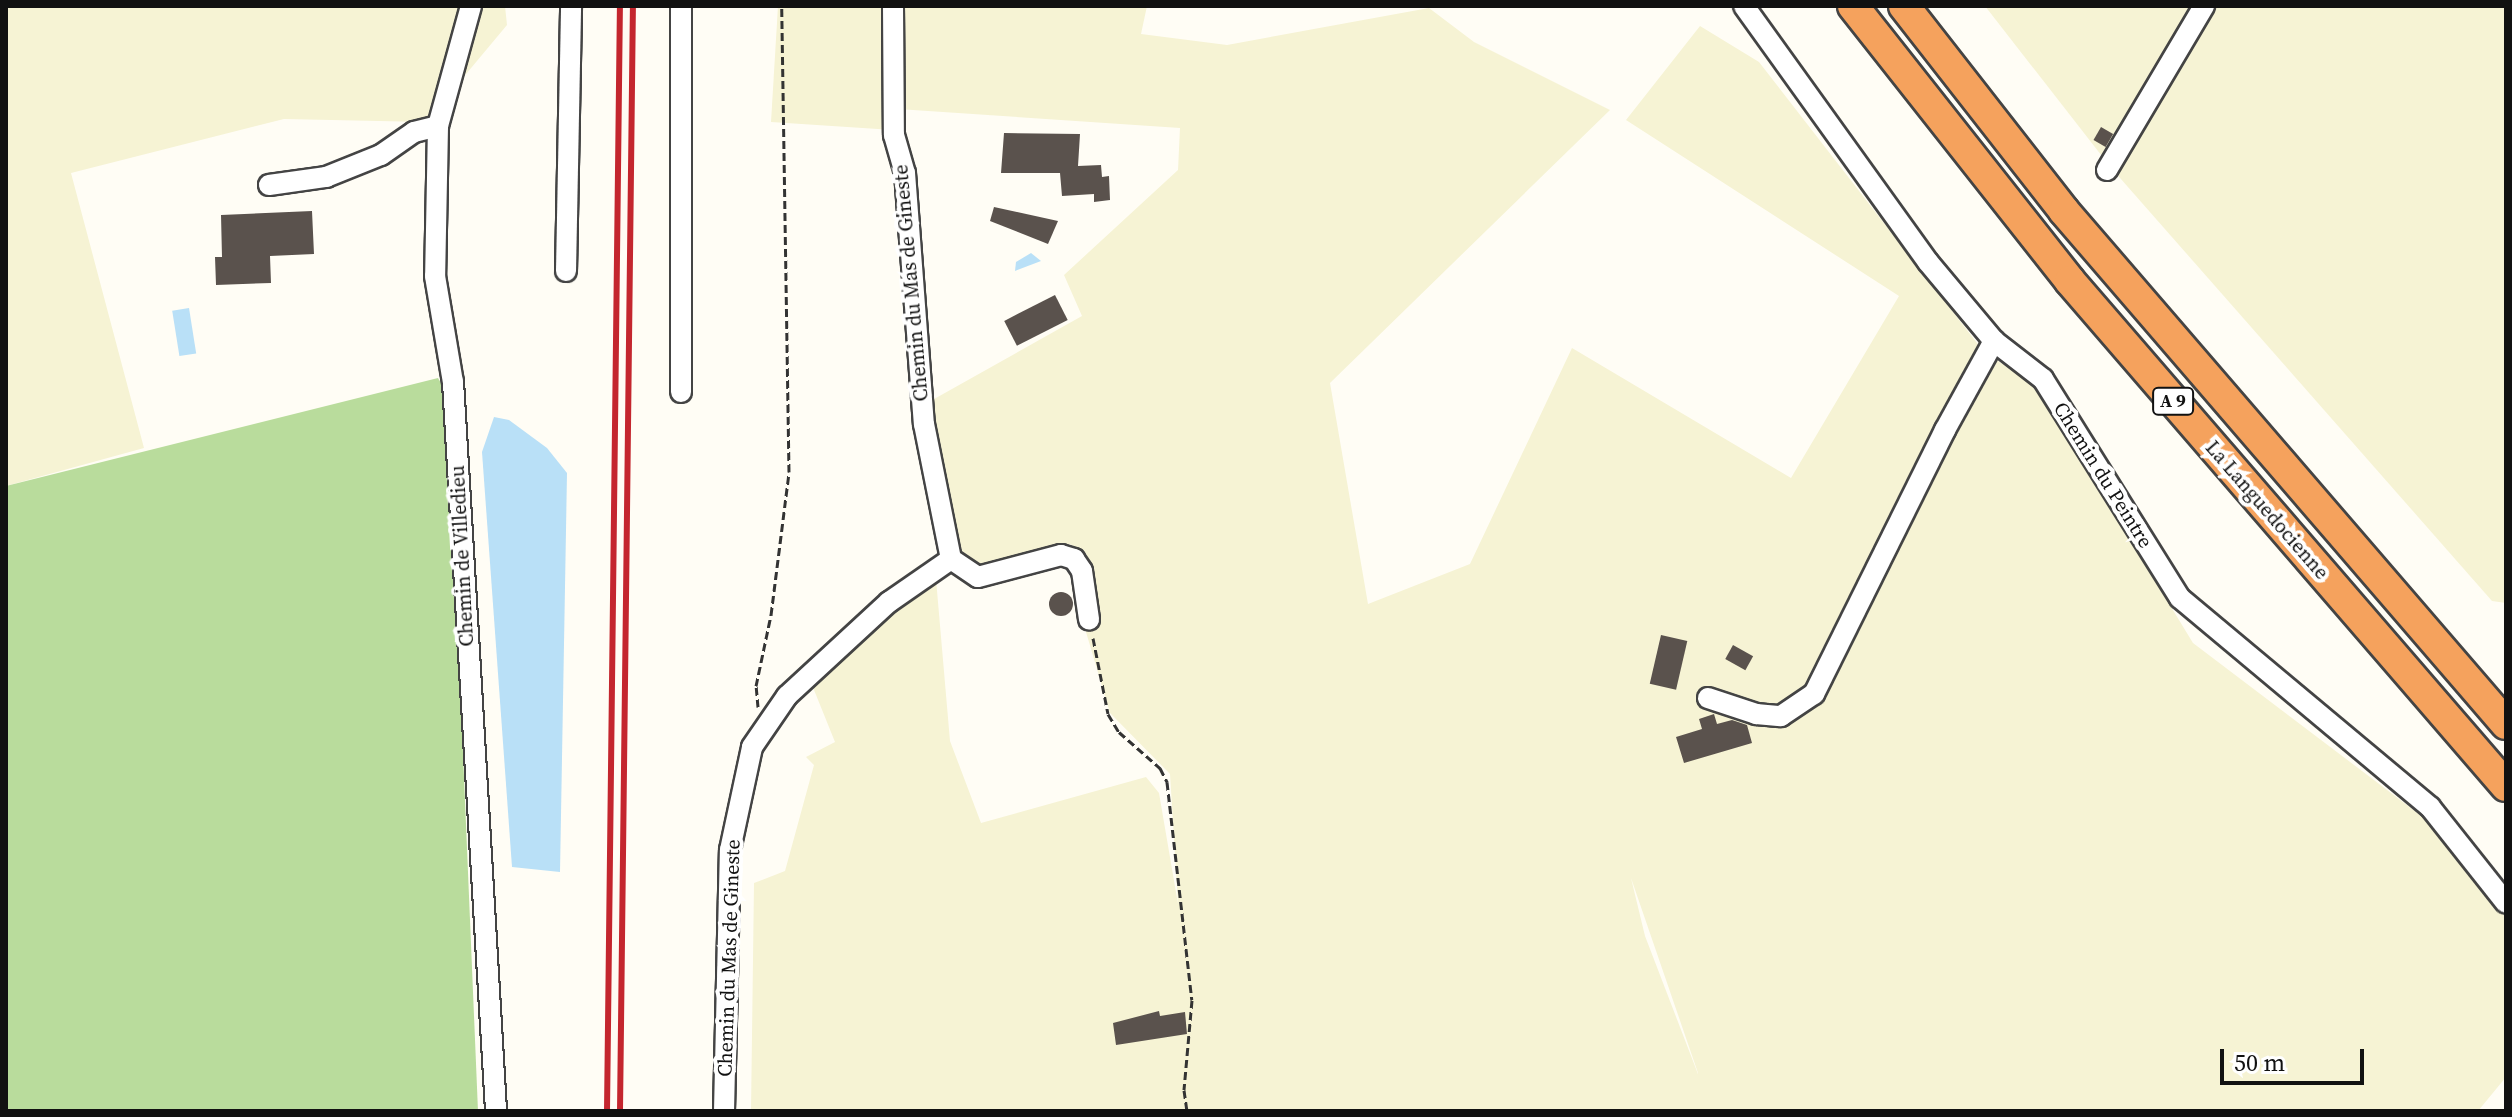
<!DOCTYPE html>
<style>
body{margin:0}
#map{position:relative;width:2512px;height:1117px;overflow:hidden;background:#fffdf5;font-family:"Source Serif 4",serif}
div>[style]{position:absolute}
.farmland>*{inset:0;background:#f6f3d4}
.forest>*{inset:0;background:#b9dc9c}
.water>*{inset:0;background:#b9e0f7;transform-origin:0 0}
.building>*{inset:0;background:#5a524d;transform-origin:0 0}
.round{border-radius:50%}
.path>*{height:3px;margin-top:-1.5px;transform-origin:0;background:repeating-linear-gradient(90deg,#333 0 8px,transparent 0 12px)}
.roads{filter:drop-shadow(2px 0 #444) drop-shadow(-2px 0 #444) drop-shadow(0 2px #444) drop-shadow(0 -2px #444)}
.minor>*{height:20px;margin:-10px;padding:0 10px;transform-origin:10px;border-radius:10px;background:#fff}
.highway>*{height:30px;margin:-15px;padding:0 15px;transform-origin:15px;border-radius:15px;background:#f5a25d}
.rail>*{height:6px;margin:-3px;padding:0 3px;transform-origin:3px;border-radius:3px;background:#c4262e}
span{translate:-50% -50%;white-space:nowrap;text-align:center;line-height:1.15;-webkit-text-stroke:8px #fff;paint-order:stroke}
.shield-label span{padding:2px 6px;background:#fff;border:2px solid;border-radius:6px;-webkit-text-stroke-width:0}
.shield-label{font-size:18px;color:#111;font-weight:700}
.street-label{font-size:20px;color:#111}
.frame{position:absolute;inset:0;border:8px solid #111;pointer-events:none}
.scale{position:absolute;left:2220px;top:1049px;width:144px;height:36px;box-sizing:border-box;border:4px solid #111;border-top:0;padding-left:10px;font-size:24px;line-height:28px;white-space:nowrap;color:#111;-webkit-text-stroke:6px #fff;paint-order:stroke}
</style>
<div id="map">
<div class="farmland">
<i style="clip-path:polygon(6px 6px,505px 6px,507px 25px,426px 122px,284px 119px,71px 173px,144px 448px,6px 486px)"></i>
<i style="clip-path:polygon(778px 6px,883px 6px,893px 130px,771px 122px)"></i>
<i style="clip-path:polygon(evenodd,899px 6px,1147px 6px,1141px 34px,1227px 45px,1429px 8px,1474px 42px,1610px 110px,1330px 383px,1368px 604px,1470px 564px,1572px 348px,1791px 478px,1899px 296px,1626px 120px,1700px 26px,1759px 62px,1984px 352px,1814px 682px,1803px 717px,1862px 614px,1993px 358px,2036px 385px,2193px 643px,2428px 821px,2506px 918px,2506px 1077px,2478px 1111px,751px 1111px,754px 883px,785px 871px,814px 765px,806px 757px,835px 742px,810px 680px,880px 615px,936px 579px,950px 741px,981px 823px,1146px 777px,1159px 793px,1178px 904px,1170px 774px,1110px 713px,1086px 632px,1087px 555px,1070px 544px,981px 573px,962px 566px,927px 403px,1082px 316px,1064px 275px,1178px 170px,1180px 128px,898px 109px,899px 6px,1631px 878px,1698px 1073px,1698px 1074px,1645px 936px,1631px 878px)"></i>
<i style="clip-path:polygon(1985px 6px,2196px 6px,2105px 160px)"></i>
<i style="clip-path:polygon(2210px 6px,2506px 6px,2506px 603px,2492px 601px,2113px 170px)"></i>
</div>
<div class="forest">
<i style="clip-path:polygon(438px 378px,448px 395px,478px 1111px,6px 1111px,6px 486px)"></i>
</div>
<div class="water">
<i style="clip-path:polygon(1031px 253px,1041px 261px,1015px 271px,1016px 262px)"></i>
<i style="left:189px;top:308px;width:46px;height:17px;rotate:81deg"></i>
<i style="clip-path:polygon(494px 417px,509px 420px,547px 448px,567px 473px,560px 872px,512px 867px,482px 452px)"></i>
</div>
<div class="building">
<i style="left:2101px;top:127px;width:14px;height:15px;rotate:30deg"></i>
<i style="clip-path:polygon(1004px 133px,1080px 134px,1078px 166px,1101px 165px,1102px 177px,1109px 176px,1110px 200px,1094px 202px,1094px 194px,1062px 196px,1060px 173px,1001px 173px)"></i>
<i style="clip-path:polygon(994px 207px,1058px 221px,1048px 244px,990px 221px)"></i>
<i style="clip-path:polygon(312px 211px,314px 254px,270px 256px,271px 283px,216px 285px,215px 257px,222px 257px,221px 215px)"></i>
<i style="left:1055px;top:295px;width:28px;height:57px;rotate:63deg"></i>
<i class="round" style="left:1049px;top:592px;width:24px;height:24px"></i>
<i style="left:1661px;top:635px;width:27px;height:50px;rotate:13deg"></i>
<i style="left:1733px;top:645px;width:23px;height:16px;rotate:29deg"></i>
<i style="clip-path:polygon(1714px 714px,1717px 724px,1732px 720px,1747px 725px,1752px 743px,1684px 763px,1676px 737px,1702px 729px,1699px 719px)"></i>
<i style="clip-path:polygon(1159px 1011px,1160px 1016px,1185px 1012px,1187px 1034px,1116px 1045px,1113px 1023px)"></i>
</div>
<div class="path">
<i style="left:1093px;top:638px;width:77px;rotate:78.8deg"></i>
<i style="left:1108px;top:714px;width:21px;rotate:59deg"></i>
<i style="left:1119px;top:732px;width:55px;rotate:41.3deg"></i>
<i style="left:1160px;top:768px;width:16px;rotate:63deg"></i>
<i style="left:1167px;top:782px;width:219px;rotate:83.5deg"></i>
<i style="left:1192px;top:1000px;width:90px;rotate:95.1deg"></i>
<i style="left:1184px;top:1090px;width:21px;rotate:82deg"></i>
<i style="left:758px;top:707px;width:21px;rotate:-95deg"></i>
<i style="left:756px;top:686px;width:73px;rotate:-78.1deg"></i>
<i style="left:771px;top:615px;width:144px;rotate:-82.8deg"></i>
<i style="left:789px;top:472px;width:466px;rotate:-90.9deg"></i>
</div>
<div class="roads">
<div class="minor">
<i style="left:471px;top:6px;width:124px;rotate:105.4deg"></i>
<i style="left:438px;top:126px;width:150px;rotate:91.1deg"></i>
<i style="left:435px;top:276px;width:108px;rotate:80.4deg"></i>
<i style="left:453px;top:382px;width:730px;rotate:86.62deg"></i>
<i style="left:681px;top:6px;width:386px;rotate:90deg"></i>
<i style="left:893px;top:6px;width:129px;rotate:89.6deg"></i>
<i style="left:894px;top:135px;width:40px;rotate:74deg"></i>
<i style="left:905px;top:173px;width:252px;rotate:85.7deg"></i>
<i style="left:924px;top:424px;width:138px;rotate:78.7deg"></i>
<i style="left:951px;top:559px;width:32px;rotate:34deg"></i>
<i style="left:978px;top:577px;width:86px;rotate:-14.8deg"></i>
<i style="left:1061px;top:555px;width:14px;rotate:17deg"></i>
<i style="left:1074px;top:559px;width:14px;rotate:56deg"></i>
<i style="left:1082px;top:571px;width:49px;rotate:81.7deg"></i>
<i style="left:1744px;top:6px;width:315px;rotate:54.3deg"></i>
<i style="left:1928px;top:262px;width:103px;rotate:50.1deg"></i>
<i style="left:1994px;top:341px;width:62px;rotate:37.8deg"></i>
<i style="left:2043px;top:379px;width:258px;rotate:58deg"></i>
<i style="left:2180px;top:598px;width:326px;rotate:39.9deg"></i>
<i style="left:2430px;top:807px;width:122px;rotate:51.6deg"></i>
<i style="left:2107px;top:170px;width:191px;rotate:-59.4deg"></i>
<i style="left:269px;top:185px;width:58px;rotate:-8deg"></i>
<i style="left:326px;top:177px;width:59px;rotate:-21.8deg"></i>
<i style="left:381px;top:155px;width:40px;rotate:-34.9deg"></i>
<i style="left:414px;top:132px;width:25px;rotate:-14deg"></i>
<i style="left:566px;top:271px;width:265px;rotate:-88.9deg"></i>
<i style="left:1708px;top:698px;width:51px;rotate:18.4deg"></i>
<i style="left:1756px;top:714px;width:25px;rotate:5deg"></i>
<i style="left:1781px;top:716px;width:40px;rotate:-34deg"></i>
<i style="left:1814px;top:694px;width:295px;rotate:-63.6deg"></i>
<i style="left:1945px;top:430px;width:102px;rotate:-61.2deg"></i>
<i style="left:724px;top:1111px;width:261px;rotate:-88.7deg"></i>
<i style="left:730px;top:850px;width:105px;rotate:-77.9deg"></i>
<i style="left:752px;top:747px;width:62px;rotate:-55.5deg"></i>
<i style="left:787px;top:696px;width:139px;rotate:-42.7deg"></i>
<i style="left:889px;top:602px;width:75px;rotate:-34.7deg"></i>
</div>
<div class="highway">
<i style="left:1853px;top:6px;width:350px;rotate:51.7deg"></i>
<i style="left:2070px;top:281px;width:667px;rotate:49.19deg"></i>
<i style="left:1904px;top:6px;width:260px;rotate:52deg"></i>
<i style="left:2064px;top:211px;width:677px;rotate:49.25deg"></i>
</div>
</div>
<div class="rail">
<i style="left:607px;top:1111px;width:1105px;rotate:-89.33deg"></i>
<i style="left:620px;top:1111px;width:1105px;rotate:-89.33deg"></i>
</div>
<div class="shield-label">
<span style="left:2173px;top:401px">A 9</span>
</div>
<div class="street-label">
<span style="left:911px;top:283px;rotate:-95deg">Chemin du Mas de Gineste</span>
<span style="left:2103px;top:475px;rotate:58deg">Chemin du Peintre</span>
<span style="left:2267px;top:510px;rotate:49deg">La Languedocienne</span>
<span style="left:462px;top:556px;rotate:-93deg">Chemin de Villedieu</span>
<span style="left:729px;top:958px;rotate:-88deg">Chemin du Mas de Gineste</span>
</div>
<div class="frame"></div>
<div class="scale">50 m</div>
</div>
